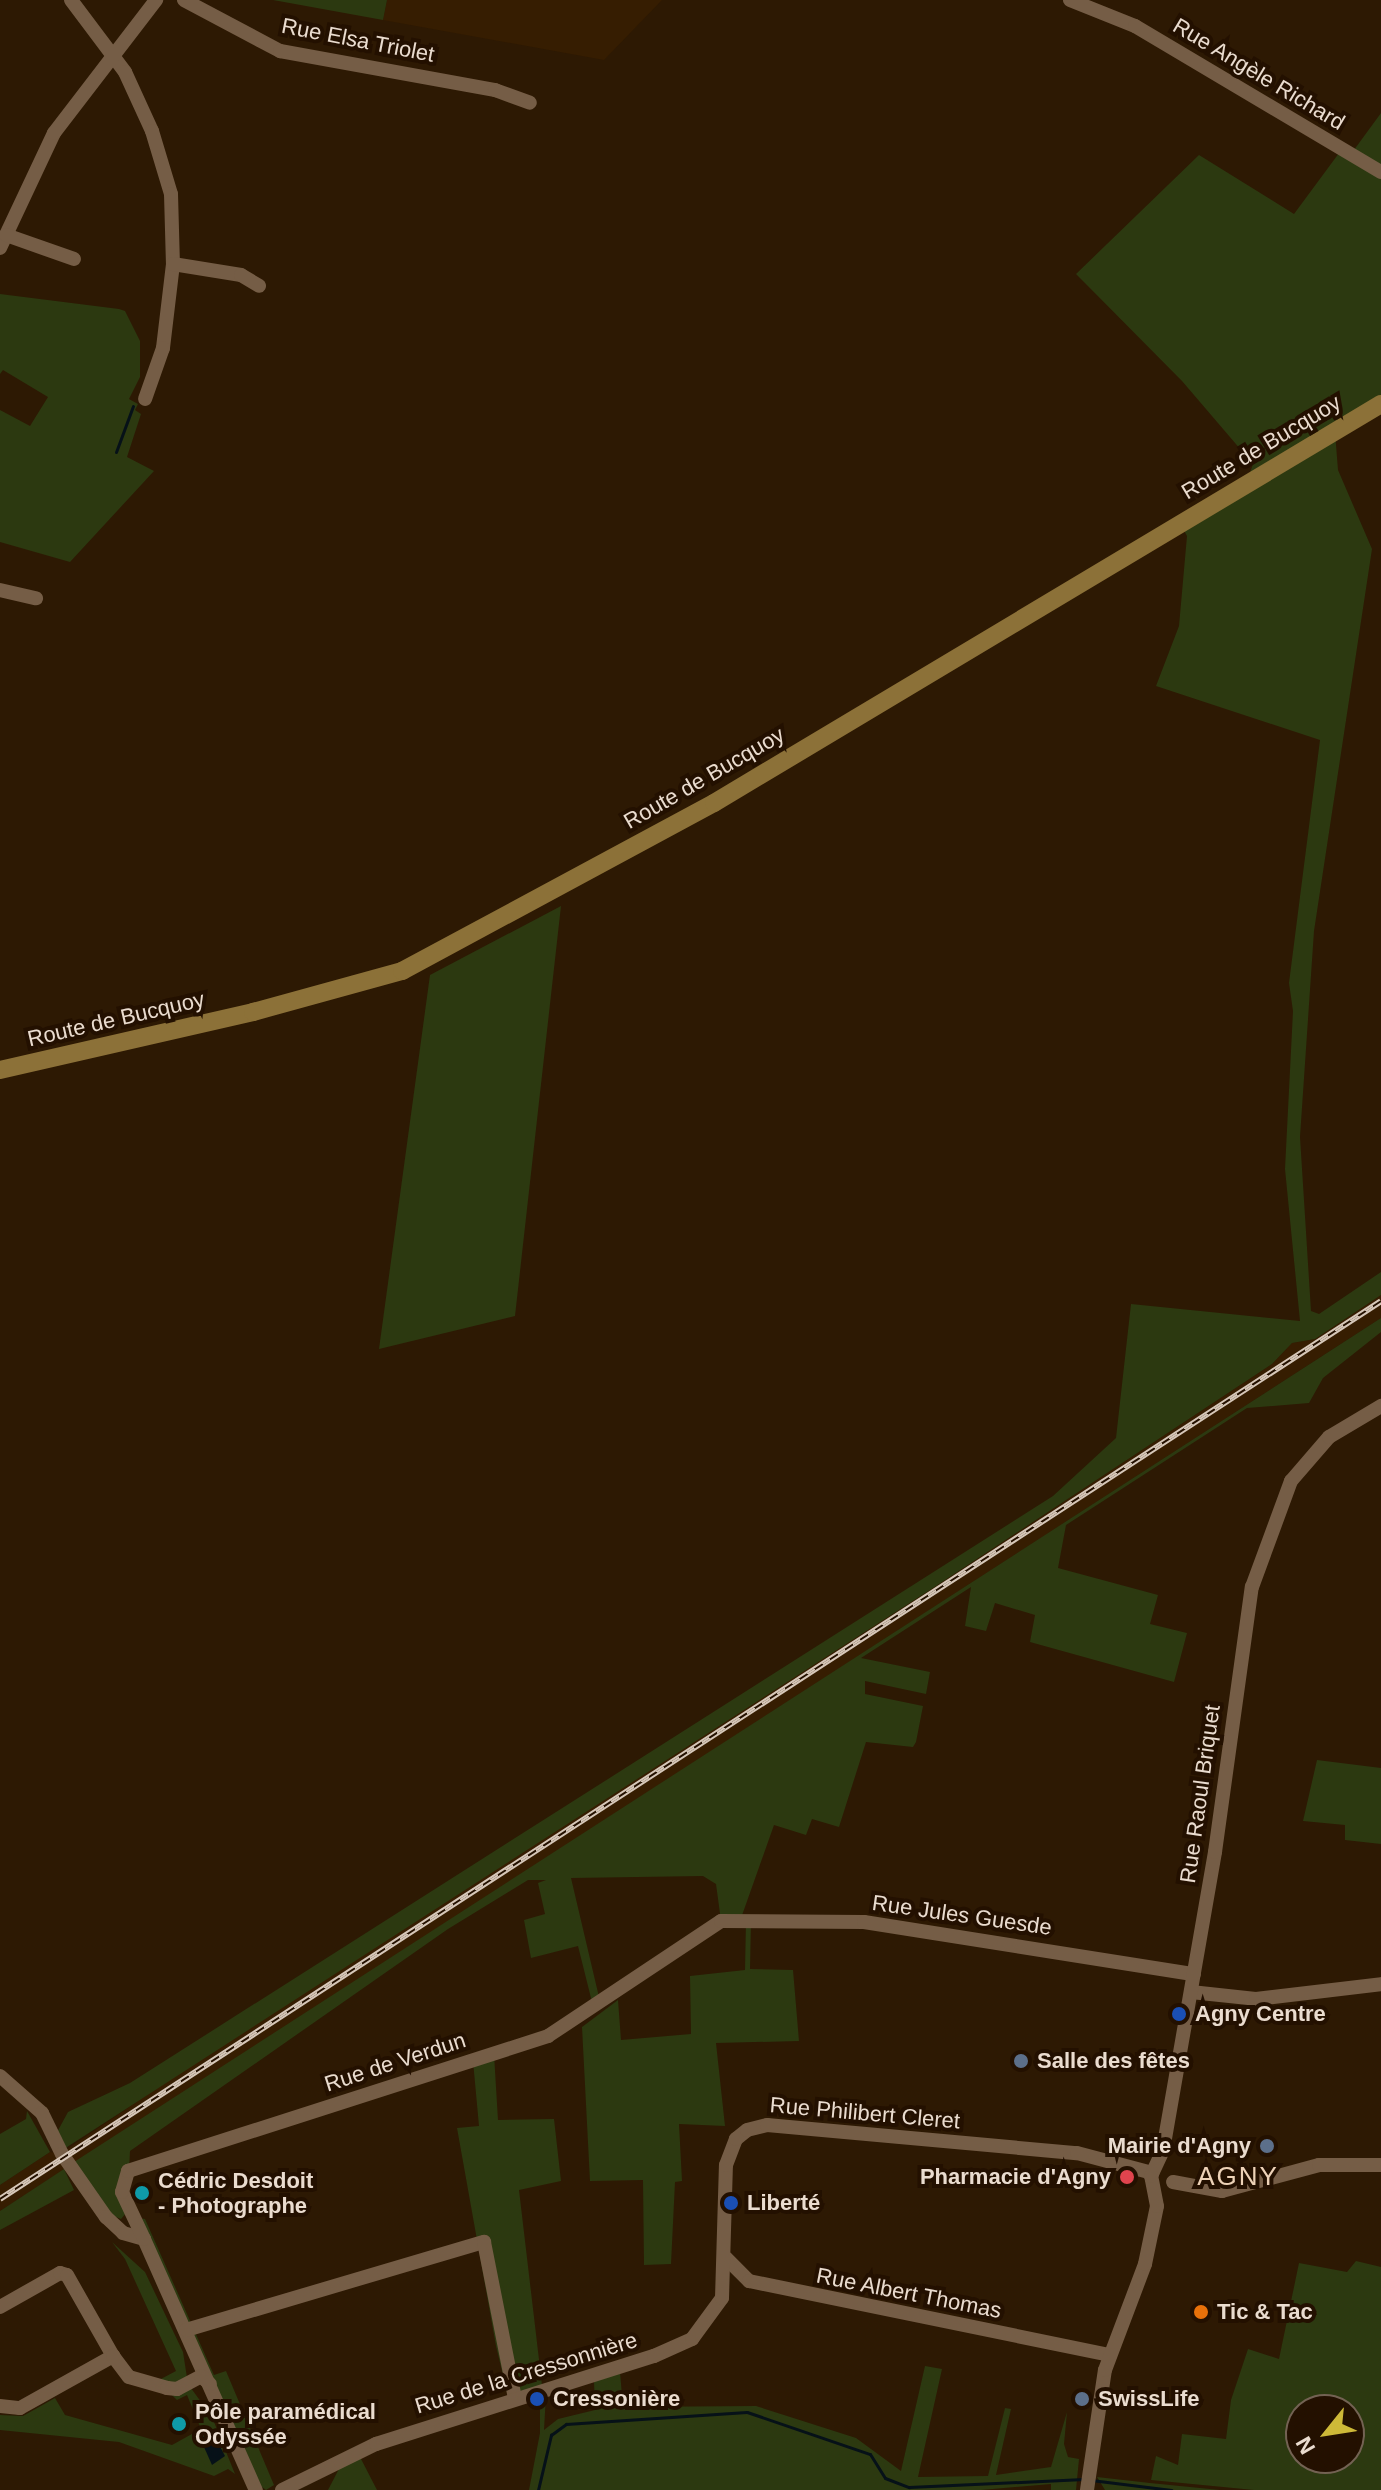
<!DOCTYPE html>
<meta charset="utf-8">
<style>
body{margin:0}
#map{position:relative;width:1381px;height:2490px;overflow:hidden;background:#2d1903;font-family:Arial,sans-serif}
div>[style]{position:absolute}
.built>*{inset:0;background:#361d01}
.green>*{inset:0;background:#2c3910}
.water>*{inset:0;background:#061118}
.stream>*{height:3px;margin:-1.5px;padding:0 1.5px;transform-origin:1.5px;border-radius:1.5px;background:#061118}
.minor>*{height:14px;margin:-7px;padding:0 7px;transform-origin:7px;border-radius:7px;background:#755d46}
.major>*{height:18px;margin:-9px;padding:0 9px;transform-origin:9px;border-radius:9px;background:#8c7138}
.rail>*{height:6px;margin-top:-3px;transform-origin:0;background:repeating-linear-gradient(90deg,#231000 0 9px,#d6c7b9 0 18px);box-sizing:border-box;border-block:2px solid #d6c7b9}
.dots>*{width:22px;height:22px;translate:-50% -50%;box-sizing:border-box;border:4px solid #231000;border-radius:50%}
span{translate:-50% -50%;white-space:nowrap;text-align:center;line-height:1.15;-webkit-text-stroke:8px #231000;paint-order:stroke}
.street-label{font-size:22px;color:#eadccf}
.poi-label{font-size:22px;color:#eadccf;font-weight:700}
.left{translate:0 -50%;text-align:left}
.right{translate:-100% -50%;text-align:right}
.quarter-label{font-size:26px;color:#edd2b7;letter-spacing:2px}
.north{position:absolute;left:1285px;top:2394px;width:80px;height:80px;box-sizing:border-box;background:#231000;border:2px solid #736253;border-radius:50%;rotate:240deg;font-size:22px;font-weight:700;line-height:32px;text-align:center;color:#eadccf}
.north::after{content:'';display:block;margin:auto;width:28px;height:36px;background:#ceb938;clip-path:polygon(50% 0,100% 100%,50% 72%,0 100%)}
</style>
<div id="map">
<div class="built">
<i style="clip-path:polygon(387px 0,662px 0,604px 60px,383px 20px)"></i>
<i style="clip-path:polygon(1381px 1295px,1381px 1318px,0 2211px,0 2185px,50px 2152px,60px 2154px,253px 2023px,936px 1586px,1272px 1364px,1292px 1343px,1315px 1339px)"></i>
</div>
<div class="green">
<i style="clip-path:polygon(273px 0,387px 0,383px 20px)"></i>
<i style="clip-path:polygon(1381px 113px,1381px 404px,1335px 432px,1338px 470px,1372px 549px,1314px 931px,1300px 1137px,1311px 1311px,1319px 1314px,1381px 1272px,1381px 1295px,1315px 1339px,1292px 1343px,1272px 1364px,936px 1586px,64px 2149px,56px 2134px,68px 2112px,130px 2083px,1053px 1496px,1116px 1438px,1131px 1304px,1300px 1321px,1285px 1169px,1293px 1011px,1289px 983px,1320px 740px,1156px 686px,1179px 626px,1187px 536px,1180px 523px,1246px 484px,1253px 464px,1182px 381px,1076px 274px,1199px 155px,1294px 214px,1342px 149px,1351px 154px)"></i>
<i style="clip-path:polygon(0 294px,119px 309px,125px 311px,140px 341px,140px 377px,129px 399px,138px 404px,135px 410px,141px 414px,127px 457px,154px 471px,70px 562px,0 542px,0 410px,30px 426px,48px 397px,3px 370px,0 374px)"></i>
<i style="clip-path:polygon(561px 906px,515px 1316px,379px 1349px,430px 975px)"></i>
<i style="clip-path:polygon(1381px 1318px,1381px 1332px,1323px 1378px,1309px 1403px,1247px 1408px,1066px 1525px,1058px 1568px,1158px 1595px,1150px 1624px,1187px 1633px,1174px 1682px,1030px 1642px,1035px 1615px,995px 1603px,986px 1631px,965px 1626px,971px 1587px,861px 1658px,930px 1672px,926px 1694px,865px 1681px,865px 1694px,923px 1706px,916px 1742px,913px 1747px,866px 1742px,839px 1827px,812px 1819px,806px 1835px,774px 1825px,740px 1921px,721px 1921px,716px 1884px,703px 1876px,571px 1878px,599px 1997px,592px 2002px,578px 1946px,531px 1958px,524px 1920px,545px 1914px,538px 1883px,546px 1880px,528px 1880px,448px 1929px,130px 2151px,127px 2212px,121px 2219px,111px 2215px,74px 2162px)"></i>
<i style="clip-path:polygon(1317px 1760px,1381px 1768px,1381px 1844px,1345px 1840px,1345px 1825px,1303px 1821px)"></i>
<i style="clip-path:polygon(746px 1921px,751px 1921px,750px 1969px,793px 1970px,799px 2041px,716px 2043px,725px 2126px,679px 2124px,682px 2181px,675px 2182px,671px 2264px,644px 2265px,643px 2180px,590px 2181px,582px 2027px,618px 2000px,621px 2040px,691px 2034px,690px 1976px,745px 1970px)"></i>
<i style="clip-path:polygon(494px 2054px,498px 2120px,554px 2119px,561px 2181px,519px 2190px,542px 2385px,515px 2395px,507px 2392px,496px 2346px,457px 2128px,479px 2126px,473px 2061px)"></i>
<i style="clip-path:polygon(27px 2111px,50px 2152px,0 2185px,0 2134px,26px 2119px)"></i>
<i style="clip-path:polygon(64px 2169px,74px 2190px,0 2230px,0 2211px)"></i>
<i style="clip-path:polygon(139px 2218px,145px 2219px,214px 2375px,226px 2371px,274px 2485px,266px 2490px,258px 2484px)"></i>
<i style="clip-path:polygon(112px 2242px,145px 2272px,183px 2352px,188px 2384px,212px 2417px,235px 2474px,228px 2469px,214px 2476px,119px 2442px,0 2430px,0 2415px,23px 2416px,55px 2398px,65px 2415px,172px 2445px,201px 2429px,187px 2395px,177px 2400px,157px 2381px,176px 2371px,125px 2259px)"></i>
<i style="clip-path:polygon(evenodd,1356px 2261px,1381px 2267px,1381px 2490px,1254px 2490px,1151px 2480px,1156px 2456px,1178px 2465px,1182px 2434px,1226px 2439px,1231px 2400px,1248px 2349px,1279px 2359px,1299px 2263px,1347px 2272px,1356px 2261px,1301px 2410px,1349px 2410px,1349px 2458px,1301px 2458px,1301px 2410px)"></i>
<i style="clip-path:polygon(925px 2366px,942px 2369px,918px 2477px,988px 2476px,1005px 2408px,1011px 2409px,996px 2475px,1051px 2467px,1067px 2412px,1064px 2444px,1068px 2457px,1079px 2459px,1076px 2490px,1051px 2490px,1051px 2484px,981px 2490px,529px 2490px,540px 2433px,540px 2398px,546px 2395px,544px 2430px,558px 2419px,595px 2410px,594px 2381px,620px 2372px,623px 2407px,756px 2406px,856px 2438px,901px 2471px)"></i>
<i style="clip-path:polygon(360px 2457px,377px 2490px,328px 2490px,342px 2463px)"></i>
<i style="clip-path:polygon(1097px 2477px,1150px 2483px,1220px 2490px,1105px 2490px)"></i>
</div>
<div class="water">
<i style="clip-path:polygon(213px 2433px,225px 2456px,212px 2465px,200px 2438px)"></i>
</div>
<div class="stream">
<i style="left:116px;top:452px;width:49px;rotate:-69.7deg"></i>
<i style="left:1091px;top:2480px;width:81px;rotate:7.1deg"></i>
<i style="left:538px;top:2490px;width:57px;rotate:-76.7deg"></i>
<i style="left:551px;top:2435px;width:19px;rotate:-36deg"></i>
<i style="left:566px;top:2424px;width:181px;rotate:-3.8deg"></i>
<i style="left:747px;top:2412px;width:130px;rotate:18.9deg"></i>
<i style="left:870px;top:2454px;width:28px;rotate:58deg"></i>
<i style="left:885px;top:2478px;width:26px;rotate:21deg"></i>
<i style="left:909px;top:2487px;width:175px;rotate:-2.6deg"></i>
</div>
<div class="minor">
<i style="left:71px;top:0;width:90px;rotate:53.1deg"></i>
<i style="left:125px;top:72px;width:65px;rotate:65.4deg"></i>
<i style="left:152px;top:131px;width:66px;rotate:73.2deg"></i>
<i style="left:171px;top:194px;width:70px;rotate:88.4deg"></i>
<i style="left:173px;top:264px;width:85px;rotate:96.8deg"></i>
<i style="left:163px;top:348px;width:54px;rotate:109.4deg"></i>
<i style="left:184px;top:0;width:109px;rotate:28deg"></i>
<i style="left:280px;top:51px;width:219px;rotate:10.3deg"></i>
<i style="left:495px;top:90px;width:37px;rotate:20deg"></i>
<i style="left:1070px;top:0;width:70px;rotate:21.8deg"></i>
<i style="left:1135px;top:26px;width:286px;rotate:30.7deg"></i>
<i style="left:6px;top:235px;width:113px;rotate:-64.8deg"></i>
<i style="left:54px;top:133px;width:168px;rotate:-52.5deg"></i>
<i style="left:0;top:248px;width:14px;rotate:-65deg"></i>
<i style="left:6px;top:235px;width:72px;rotate:19.4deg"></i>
<i style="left:173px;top:264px;width:69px;rotate:9.2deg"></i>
<i style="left:241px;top:275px;width:21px;rotate:31deg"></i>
<i style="left:0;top:590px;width:37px;rotate:13deg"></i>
<i style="left:1191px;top:1992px;width:65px;rotate:6.1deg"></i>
<i style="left:1256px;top:1999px;width:126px;rotate:-6.8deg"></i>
<i style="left:0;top:2076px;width:56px;rotate:41.4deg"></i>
<i style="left:42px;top:2113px;width:46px;rotate:64deg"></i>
<i style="left:62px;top:2154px;width:77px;rotate:55.1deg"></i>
<i style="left:106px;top:2217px;width:23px;rotate:43deg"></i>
<i style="left:123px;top:2233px;width:22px;rotate:16deg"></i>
<i style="left:144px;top:2239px;width:275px;rotate:66deg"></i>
<i style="left:1173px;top:2182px;width:50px;rotate:10.4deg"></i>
<i style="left:1222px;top:2191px;width:100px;rotate:-15deg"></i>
<i style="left:1319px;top:2165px;width:62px"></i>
<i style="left:144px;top:2239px;width:52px;rotate:-115.1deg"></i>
<i style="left:122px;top:2192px;width:22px;rotate:-74deg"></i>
<i style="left:128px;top:2171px;width:441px;rotate:-17.8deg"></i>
<i style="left:548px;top:2036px;width:208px;rotate:-33.6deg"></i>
<i style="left:721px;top:1921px;width:143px;rotate:0.4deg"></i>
<i style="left:864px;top:1922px;width:334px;rotate:9deg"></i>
<i style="left:726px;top:2258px;width:33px;rotate:45deg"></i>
<i style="left:749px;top:2281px;width:368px;rotate:11.6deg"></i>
<i style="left:0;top:2307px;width:69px;rotate:-29.5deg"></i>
<i style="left:60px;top:2273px;width:7px;rotate:16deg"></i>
<i style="left:67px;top:2275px;width:93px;rotate:60.4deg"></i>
<i style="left:186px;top:2330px;width:311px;rotate:-16.5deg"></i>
<i style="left:484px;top:2242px;width:160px;rotate:78.8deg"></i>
<i style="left:0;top:2406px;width:20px;rotate:6deg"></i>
<i style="left:20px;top:2408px;width:107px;rotate:-29.2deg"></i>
<i style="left:113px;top:2356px;width:26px;rotate:53deg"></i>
<i style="left:129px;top:2377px;width:40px;rotate:16deg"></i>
<i style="left:167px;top:2388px;width:10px;rotate:6deg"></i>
<i style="left:177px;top:2389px;width:27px;rotate:-28deg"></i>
<i style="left:201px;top:2376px;width:12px;rotate:42deg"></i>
<i style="left:282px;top:2490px;width:105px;rotate:-26.1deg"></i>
<i style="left:376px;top:2444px;width:292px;rotate:-17.6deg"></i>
<i style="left:654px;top:2356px;width:42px;rotate:-24.1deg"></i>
<i style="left:692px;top:2339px;width:51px;rotate:-53.8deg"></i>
<i style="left:722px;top:2298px;width:133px;rotate:-88.3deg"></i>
<i style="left:726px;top:2165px;width:28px;rotate:-69deg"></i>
<i style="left:736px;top:2139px;width:14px;rotate:-39deg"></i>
<i style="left:747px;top:2130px;width:21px;rotate:-14deg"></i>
<i style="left:767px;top:2125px;width:311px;rotate:5.2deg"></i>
<i style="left:1077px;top:2153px;width:78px;rotate:14.9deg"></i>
<i style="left:1087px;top:2490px;width:121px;rotate:-81.5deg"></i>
<i style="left:1105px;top:2370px;width:113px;rotate:-69.3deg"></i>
<i style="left:1145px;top:2264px;width:59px;rotate:-78.3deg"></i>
<i style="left:1157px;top:2206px;width:31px;rotate:-101deg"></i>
<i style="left:1151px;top:2176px;width:29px;rotate:-65deg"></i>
<i style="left:1163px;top:2150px;width:303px;rotate:-80.1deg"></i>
<i style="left:1215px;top:1852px;width:268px;rotate:-82.1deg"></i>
<i style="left:1252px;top:1587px;width:113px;rotate:-69.8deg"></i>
<i style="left:1291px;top:1481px;width:58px;rotate:-49.2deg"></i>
<i style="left:1329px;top:1437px;width:61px;rotate:-30.8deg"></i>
</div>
<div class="major">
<i style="left:0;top:1070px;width:260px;rotate:-12.9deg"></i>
<i style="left:253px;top:1012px;width:155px;rotate:-15.4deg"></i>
<i style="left:402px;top:971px;width:354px;rotate:-28.3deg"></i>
<i style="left:714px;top:803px;width:777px;rotate:-30.89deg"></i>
</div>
<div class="rail">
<i style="left:0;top:2199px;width:1647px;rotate:-33.03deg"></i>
</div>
<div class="dots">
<i style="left:1179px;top:2014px;background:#1a4fb4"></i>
<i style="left:1021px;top:2061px;background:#5c6f8a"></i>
<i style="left:1267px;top:2146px;background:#5c6f8a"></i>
<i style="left:1127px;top:2177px;background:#e0444e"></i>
<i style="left:142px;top:2193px;background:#0f9aa8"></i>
<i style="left:731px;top:2203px;background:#1a4fb4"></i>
<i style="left:1201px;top:2312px;background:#e8710a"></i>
<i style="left:537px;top:2399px;background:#1a4fb4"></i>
<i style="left:1082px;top:2399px;background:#5c6f8a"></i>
<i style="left:179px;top:2424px;background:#0f9aa8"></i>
</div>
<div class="street-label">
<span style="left:358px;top:40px;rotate:11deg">Rue Elsa Triolet</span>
<span style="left:1259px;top:74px;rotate:31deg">Rue Angèle Richard</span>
<span style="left:1261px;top:447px;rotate:-31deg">Route de Bucquoy</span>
<span style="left:704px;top:778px;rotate:-30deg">Route de Bucquoy</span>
<span style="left:116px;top:1019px;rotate:-13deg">Route de Bucquoy</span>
<span style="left:1200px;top:1794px;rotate:-82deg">Rue Raoul Briquet</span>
<span style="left:962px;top:1915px;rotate:8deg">Rue Jules Guesde</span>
<span style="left:395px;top:2062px;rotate:-18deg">Rue de Verdun</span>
<span style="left:865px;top:2113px;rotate:5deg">Rue Philibert Cleret</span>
<span style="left:909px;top:2293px;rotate:11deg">Rue Albert Thomas</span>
<span style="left:526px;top:2373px;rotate:-17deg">Rue de la Cressonnière</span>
</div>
<div class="poi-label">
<span class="left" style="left:1195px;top:2014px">Agny Centre</span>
<span class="left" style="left:1037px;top:2061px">Salle des fêtes</span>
<span class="right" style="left:1251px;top:2146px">Mairie d'Agny</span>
<span class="right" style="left:1111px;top:2177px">Pharmacie d'Agny</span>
<span class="left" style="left:158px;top:2193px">Cédric Desdoit<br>- Photographe</span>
<span class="left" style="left:747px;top:2203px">Liberté</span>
<span class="left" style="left:1217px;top:2312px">Tic &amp; Tac</span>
<span class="left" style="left:553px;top:2399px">Cressonière</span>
<span class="left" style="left:1098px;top:2399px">SwissLife</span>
<span class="left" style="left:195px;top:2424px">Pôle paramédical<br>Odyssée</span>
</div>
<div class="quarter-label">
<span style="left:1238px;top:2177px">AGNY</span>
</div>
<div class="north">N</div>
</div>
